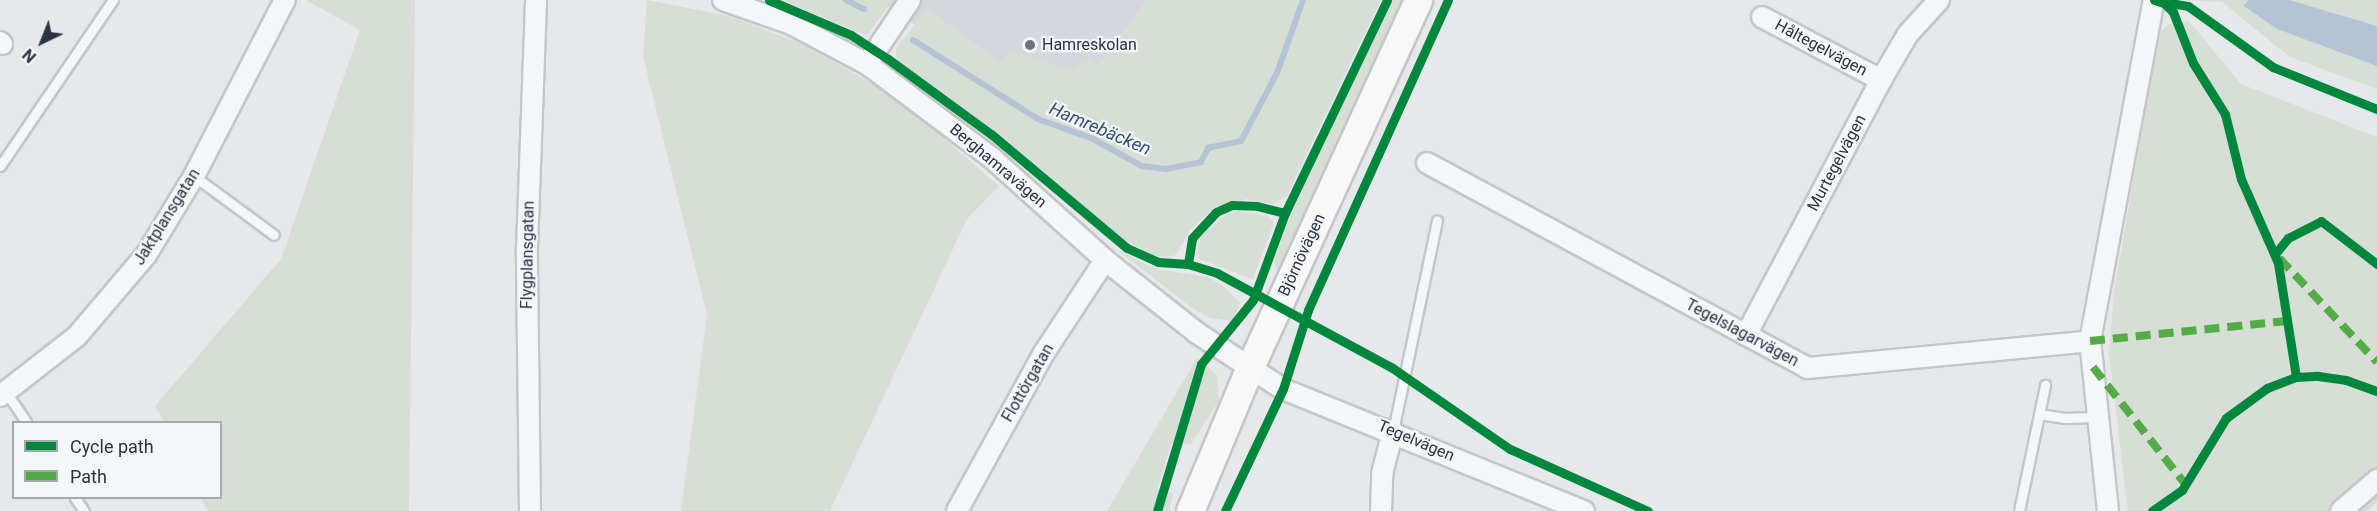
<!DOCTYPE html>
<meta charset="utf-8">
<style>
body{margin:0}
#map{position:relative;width:2377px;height:511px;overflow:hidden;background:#e6e8ea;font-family:Roboto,sans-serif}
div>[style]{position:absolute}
.built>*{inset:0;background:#d4d7dd}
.green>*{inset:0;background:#d6ded6}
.water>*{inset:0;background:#b4c4d5}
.stream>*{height:6px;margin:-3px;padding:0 3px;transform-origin:3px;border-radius:3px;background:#b4c4d5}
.roads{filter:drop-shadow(2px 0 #c4c6c8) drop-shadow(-2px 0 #c4c6c8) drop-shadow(0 2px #c4c6c8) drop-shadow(0 -2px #c4c6c8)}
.lane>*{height:9px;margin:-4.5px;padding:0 4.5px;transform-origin:4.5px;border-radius:4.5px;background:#f5f6f7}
.street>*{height:20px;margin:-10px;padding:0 10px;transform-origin:10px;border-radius:10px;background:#f5f6f7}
.secondary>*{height:27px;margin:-13.5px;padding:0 13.5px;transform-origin:13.5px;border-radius:13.5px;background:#f8f8f8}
.quiet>*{height:8px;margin-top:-4px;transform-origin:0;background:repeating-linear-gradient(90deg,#54ac47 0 15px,transparent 0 23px)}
.cycleway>*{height:9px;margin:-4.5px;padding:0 4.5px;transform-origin:4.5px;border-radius:4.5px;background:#00873e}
.dots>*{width:16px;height:16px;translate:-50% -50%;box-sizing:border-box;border:3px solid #f4f6f9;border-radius:50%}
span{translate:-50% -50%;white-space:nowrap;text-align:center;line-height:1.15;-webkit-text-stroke:4.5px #f4f6f9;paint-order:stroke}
.poi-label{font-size:16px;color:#2b3445}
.left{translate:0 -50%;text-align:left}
.street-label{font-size:16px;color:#2b3445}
.water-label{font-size:18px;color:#34527a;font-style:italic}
.legend{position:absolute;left:12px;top:421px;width:210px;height:78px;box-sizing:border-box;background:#f4f6f9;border:2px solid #a4a8b1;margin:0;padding:8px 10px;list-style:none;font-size:18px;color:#2b3445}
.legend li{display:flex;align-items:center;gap:12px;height:30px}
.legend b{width:30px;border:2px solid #a4a8b1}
.north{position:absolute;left:12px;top:12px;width:60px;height:60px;-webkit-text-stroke:4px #f4f6f9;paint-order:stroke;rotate:223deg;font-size:16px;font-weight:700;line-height:24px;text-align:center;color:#2b3445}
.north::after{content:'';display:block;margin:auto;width:21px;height:27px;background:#2b3445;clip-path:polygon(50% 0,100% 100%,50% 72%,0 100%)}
</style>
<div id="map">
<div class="built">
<i style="clip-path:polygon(879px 0,1147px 0,1056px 123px)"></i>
</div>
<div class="green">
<i style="clip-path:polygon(306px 0,415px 0,409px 511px,208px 511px,201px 498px,220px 498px,220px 422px,164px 422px,155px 406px,281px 259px,360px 30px)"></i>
<i style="clip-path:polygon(647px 0,729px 16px,807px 46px,874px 85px,927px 124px,999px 186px,967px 219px,830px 511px,681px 511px,707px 315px,643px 56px)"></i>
<i style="clip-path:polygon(782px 0,893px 0,867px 36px)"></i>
<i style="clip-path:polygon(1147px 0,1381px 0,1286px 197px,1273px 204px,1247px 199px,1215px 207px,1190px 230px,1176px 255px,1166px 257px,1153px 255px,1111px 233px,1003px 140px,897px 61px,896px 49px,927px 8px,1000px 62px,1012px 50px,1069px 70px,1091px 59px,1098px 67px)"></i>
<i style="clip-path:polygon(1391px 0,1406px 0,1315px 199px,1277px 270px,1274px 261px,1291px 215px)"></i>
<i style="clip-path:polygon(2185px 0,2377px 0,2377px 89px,2290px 57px,2222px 2px)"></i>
<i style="clip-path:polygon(2189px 21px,2241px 84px,2377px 137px,2377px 502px,2367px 511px,2128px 511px,2109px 355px,2114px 292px,2159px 33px,2169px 24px)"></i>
<i style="clip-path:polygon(1240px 211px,1268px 216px,1274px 223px,1253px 279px,1199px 259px,1197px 254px,1201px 236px,1227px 214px)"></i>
<i style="clip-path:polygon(1116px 249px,1156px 269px,1207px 277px,1222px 285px,1240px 303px,1232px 321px,1210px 318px,1192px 308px)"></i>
<i style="clip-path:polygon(1197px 358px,1217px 375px,1219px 401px,1191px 444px,1171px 444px,1157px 491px,1173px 493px,1169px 511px,1107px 511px)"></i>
</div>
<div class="water">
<i style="clip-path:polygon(2248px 0,2289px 0,2377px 26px,2377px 66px,2277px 29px,2244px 6px)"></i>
</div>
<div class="stream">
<i style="left:846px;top:0;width:20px;rotate:27deg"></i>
<i style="left:913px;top:40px;width:148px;rotate:32.3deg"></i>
<i style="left:1038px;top:119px;width:59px;rotate:20deg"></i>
<i style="left:1093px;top:139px;width:56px;rotate:28.9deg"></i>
<i style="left:1142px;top:166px;width:24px;rotate:7deg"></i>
<i style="left:1166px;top:169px;width:36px;rotate:-11deg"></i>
<i style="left:1201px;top:162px;width:16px;rotate:-63deg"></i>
<i style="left:1208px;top:148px;width:34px;rotate:-12deg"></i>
<i style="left:1241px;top:141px;width:77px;rotate:-62.1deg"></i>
<i style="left:1277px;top:73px;width:77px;rotate:-70.4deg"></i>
</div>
<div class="roads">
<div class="lane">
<i style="left:0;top:166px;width:201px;rotate:-55.8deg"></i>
<i style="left:194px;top:176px;width:99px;rotate:36.4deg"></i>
<i style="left:6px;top:392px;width:36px;rotate:56deg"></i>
<i style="left:2039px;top:414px;width:26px;rotate:9deg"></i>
<i style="left:2065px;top:418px;width:34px;rotate:-2deg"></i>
<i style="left:1393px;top:431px;width:215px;rotate:-78.2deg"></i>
<i style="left:75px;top:498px;width:16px;rotate:55deg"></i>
<i style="left:2019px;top:511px;width:129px;rotate:-78.3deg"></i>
</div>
<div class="street">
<i style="left:723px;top:0;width:72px;rotate:19.4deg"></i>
<i style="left:791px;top:24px;width:86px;rotate:27.8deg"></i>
<i style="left:867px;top:64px;width:158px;rotate:37deg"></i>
<i style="left:993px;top:159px;width:151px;rotate:42deg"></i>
<i style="left:1105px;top:260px;width:117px;rotate:38.4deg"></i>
<i style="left:1197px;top:333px;width:103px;rotate:33.1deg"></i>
<i style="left:1283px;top:389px;width:325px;rotate:22.1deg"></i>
<i style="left:1762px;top:17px;width:135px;rotate:27.9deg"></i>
<i style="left:0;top:42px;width:3px;rotate:45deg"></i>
<i style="left:867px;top:64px;width:77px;rotate:-56.1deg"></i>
<i style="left:1427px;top:163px;width:432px;rotate:28.3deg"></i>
<i style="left:1807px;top:368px;width:284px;rotate:-5.4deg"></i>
<i style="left:1746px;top:335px;width:289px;rotate:-62.1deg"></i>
<i style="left:1881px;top:80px;width:53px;rotate:-59.6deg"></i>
<i style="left:1908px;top:34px;width:46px;rotate:-47.6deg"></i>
<i style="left:0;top:396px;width:98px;rotate:-37.9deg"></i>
<i style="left:77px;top:336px;width:106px;rotate:-49.6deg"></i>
<i style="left:146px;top:255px;width:92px;rotate:-58.7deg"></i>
<i style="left:194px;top:176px;width:198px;rotate:-62.7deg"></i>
<i style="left:530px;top:511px;width:263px;rotate:-90.7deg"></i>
<i style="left:527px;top:248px;width:248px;rotate:-87.9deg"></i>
<i style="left:957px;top:511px;width:180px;rotate:-61.2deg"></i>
<i style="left:1044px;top:353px;width:111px;rotate:-56.7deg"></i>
<i style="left:1381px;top:511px;width:37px;rotate:-88deg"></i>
<i style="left:1382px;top:474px;width:44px;rotate:-75.7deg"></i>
<i style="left:2108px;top:511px;width:171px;rotate:-96deg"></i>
<i style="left:2090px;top:341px;width:347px;rotate:-79.4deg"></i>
<i style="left:2341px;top:511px;width:48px;rotate:-40.7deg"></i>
</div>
<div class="secondary">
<i style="left:1190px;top:511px;width:156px;rotate:-67.4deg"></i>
<i style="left:1250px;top:367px;width:404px;rotate:-65.4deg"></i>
</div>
</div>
<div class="quiet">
<i style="left:2279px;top:258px;width:143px;rotate:46.7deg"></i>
<i style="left:2090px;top:341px;width:198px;rotate:-5.8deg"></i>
<i style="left:2093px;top:367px;width:149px;rotate:51.8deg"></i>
</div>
<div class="cycleway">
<i style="left:769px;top:0;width:89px;rotate:23.1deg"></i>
<i style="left:851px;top:35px;width:44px;rotate:33deg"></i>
<i style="left:888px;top:59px;width:127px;rotate:36.1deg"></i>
<i style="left:991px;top:134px;width:177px;rotate:40deg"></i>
<i style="left:1127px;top:248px;width:34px;rotate:24deg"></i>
<i style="left:1158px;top:262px;width:30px;rotate:4deg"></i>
<i style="left:1188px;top:264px;width:30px;rotate:17deg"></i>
<i style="left:1217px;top:273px;width:198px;rotate:28.4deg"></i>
<i style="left:1391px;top:367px;width:145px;rotate:34.6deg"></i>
<i style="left:1510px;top:449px;width:151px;rotate:24.2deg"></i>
<i style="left:2154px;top:0;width:10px;rotate:17deg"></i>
<i style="left:2164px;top:3px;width:13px;rotate:45deg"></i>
<i style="left:2173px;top:12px;width:55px;rotate:68.6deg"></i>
<i style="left:2193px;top:63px;width:60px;rotate:57.9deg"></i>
<i style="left:2225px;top:114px;width:67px;rotate:76.2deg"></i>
<i style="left:2241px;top:179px;width:92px;rotate:66.2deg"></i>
<i style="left:2278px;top:263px;width:115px;rotate:81deg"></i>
<i style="left:2163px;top:2px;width:25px;rotate:9deg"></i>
<i style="left:2188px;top:6px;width:105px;rotate:35.7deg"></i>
<i style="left:2273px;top:67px;width:112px;rotate:22deg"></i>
<i style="left:2275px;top:254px;width:21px;rotate:-51deg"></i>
<i style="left:2288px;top:238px;width:37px;rotate:-27deg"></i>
<i style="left:2321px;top:221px;width:71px;rotate:37.5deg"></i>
<i style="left:1188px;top:264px;width:26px;rotate:-81deg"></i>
<i style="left:1192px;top:238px;width:35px;rotate:-47deg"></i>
<i style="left:1216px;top:212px;width:17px;rotate:-24deg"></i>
<i style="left:1232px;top:205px;width:25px;rotate:2deg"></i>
<i style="left:1257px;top:206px;width:29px;rotate:14deg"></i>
<i style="left:1157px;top:511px;width:153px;rotate:-73.3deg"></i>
<i style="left:1201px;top:364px;width:82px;rotate:-50.9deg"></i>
<i style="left:1253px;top:300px;width:93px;rotate:-69.8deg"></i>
<i style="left:1285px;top:213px;width:236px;rotate:-64.4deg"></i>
<i style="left:1225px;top:511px;width:135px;rotate:-64.6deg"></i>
<i style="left:1283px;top:389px;width:83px;rotate:-72.4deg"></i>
<i style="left:1308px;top:310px;width:340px;rotate:-65.7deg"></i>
<i style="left:2152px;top:511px;width:37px;rotate:-35deg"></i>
<i style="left:2182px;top:490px;width:84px;rotate:-58.6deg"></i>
<i style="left:2226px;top:418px;width:51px;rotate:-36.2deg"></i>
<i style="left:2267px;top:388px;width:31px;rotate:-21deg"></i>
<i style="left:2296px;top:377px;width:22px;rotate:-3deg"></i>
<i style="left:2318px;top:376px;width:28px;rotate:8deg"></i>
<i style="left:2346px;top:380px;width:33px;rotate:20deg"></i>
</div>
<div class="dots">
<i style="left:1030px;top:45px;background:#6c737f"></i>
</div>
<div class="poi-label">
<span class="left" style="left:1042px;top:45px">Hamreskolan</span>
</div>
<div class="street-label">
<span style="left:1821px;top:48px;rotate:28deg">Håltegelvägen</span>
<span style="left:1837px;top:163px;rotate:-62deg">Murtegelvägen</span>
<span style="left:998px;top:166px;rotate:40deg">Berghamravägen</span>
<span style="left:167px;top:217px;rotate:-58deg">Jaktplansgatan</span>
<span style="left:528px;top:255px;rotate:-89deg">Flygplansgatan</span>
<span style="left:1302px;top:255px;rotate:-65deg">Björnövägen</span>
<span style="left:1742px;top:333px;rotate:28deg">Tegelslagarvägen</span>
<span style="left:1028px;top:383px;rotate:-60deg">Flottörgatan</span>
<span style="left:1416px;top:441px;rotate:23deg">Tegelvägen</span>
</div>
<div class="water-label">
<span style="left:1100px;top:129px;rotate:23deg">Hamrebäcken</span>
</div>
<ul class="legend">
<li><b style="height:8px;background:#00873e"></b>Cycle path</li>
<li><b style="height:8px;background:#54ac47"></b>Path</li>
</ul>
<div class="north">N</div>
</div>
